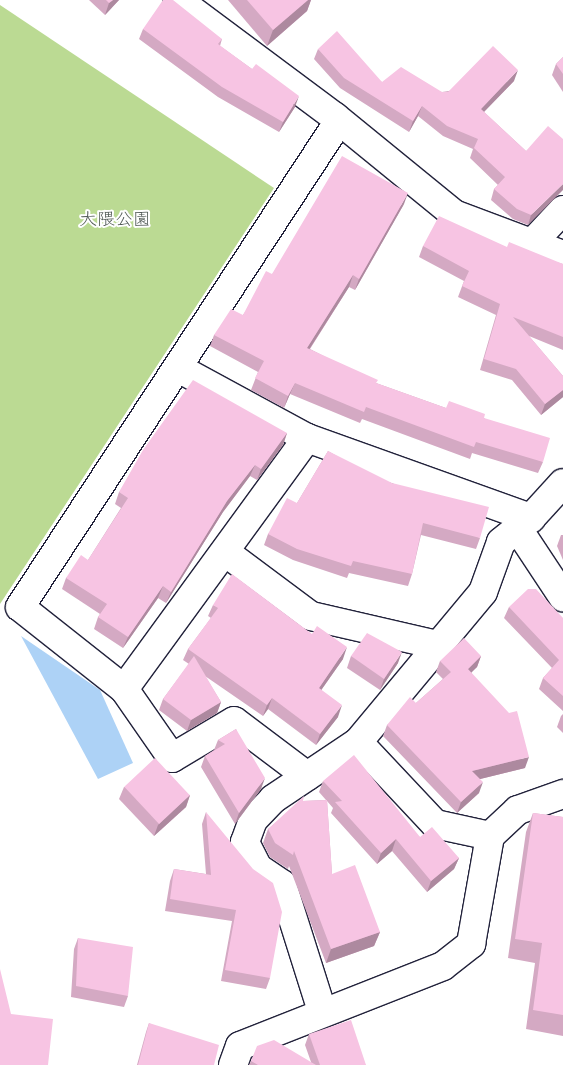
<!DOCTYPE html>
<meta charset="utf-8">
<style>
body{margin:0}
#map{position:relative;width:563px;height:1065px;overflow:hidden;background:#fff;font-family:"Gochi Hand","Klee One",sans-serif}
div>[style]{position:absolute}
.green>*{inset:0;background:#bbda93}
.water>*{inset:0;background:#add2f6}
.roads{filter:drop-shadow(1px 0 #22223b) drop-shadow(-1px 0 #22223b) drop-shadow(0 1px #22223b) drop-shadow(0 -1px #22223b)}
.minor>*{height:28px;margin:-14px;padding:0 14px;transform-origin:14px;border-radius:14px;background:#fff}
.wall>*{inset:0;background:#d4a9c3}
.shaded-wall>*{inset:0;background:#ad899f}
.building>*{inset:0;background:#f7c4e3;transform-origin:0 0}
span{translate:-50% -50%;white-space:nowrap;text-align:center;line-height:1.15;-webkit-text-stroke:4px #fff;paint-order:stroke}
.park-label{font-size:18px;color:#505955}
</style>
<div id="map">
<div class="green">
<i style="clip-path:polygon(0 5px,274px 188px,0 604px)"></i>
</div>
<div class="water">
<i style="clip-path:polygon(21px 636px,100px 690px,133px 763px,98px 779px)"></i>
</div>
<div class="roads">
<div class="minor">
<i style="left:178px;top:0;width:196px;rotate:36.7deg"></i>
<i style="left:335px;top:117px;width:154px;rotate:39.2deg"></i>
<i style="left:454px;top:214px;width:116px;rotate:20.6deg"></i>
<i style="left:533px;top:242px;width:44px;rotate:-46.8deg"></i>
<i style="left:178px;top:368px;width:147px;rotate:28.5deg"></i>
<i style="left:307px;top:438px;width:238px;rotate:19.7deg"></i>
<i style="left:518px;top:529px;width:82px;rotate:56.5deg"></i>
<i style="left:225px;top:552px;width:107px;rotate:36.7deg"></i>
<i style="left:311px;top:616px;width:130px;rotate:12.9deg"></i>
<i style="left:124px;top:689px;width:311px;rotate:-53.9deg"></i>
<i style="left:358px;top:742px;width:112px;rotate:46.8deg"></i>
<i style="left:435px;top:824px;width:56px;rotate:12.3deg"></i>
<i style="left:307px;top:776px;width:91px;rotate:-143deg"></i>
<i style="left:234px;top:721px;width:72px;rotate:149.2deg"></i>
<i style="left:172px;top:758px;width:84px;rotate:-124.8deg"></i>
<i style="left:124px;top:689px;width:132px;rotate:-141.7deg"></i>
<i style="left:20px;top:607px;width:581px;rotate:-56.72deg"></i>
<i style="left:322px;top:1011px;width:133px;rotate:-107.5deg"></i>
<i style="left:282px;top:884px;width:29px;rotate:-146deg"></i>
<i style="left:258px;top:868px;width:29px;rotate:-117deg"></i>
<i style="left:245px;top:842px;width:23px;rotate:-70deg"></i>
<i style="left:253px;top:820px;width:29px;rotate:-46deg"></i>
<i style="left:273px;top:799px;width:102px;rotate:-33.8deg"></i>
<i style="left:358px;top:742px;width:195px;rotate:-50.2deg"></i>
<i style="left:483px;top:592px;width:53px;rotate:-70.2deg"></i>
<i style="left:501px;top:542px;width:38px;rotate:-39deg"></i>
<i style="left:531px;top:518px;width:47px;rotate:-47.6deg"></i>
<i style="left:233px;top:1065px;width:20px;rotate:-70deg"></i>
<i style="left:240px;top:1046px;width:218px;rotate:-21.5deg"></i>
<i style="left:443px;top:966px;width:36px;rotate:-38deg"></i>
<i style="left:471px;top:944px;width:110px;rotate:-80deg"></i>
<i style="left:490px;top:836px;width:38px;rotate:-43deg"></i>
<i style="left:518px;top:810px;width:48px;rotate:-19.6deg"></i>
</div>
</div>
<div class="wall">
<i style="clip-path:polygon(89px 0,119px 0,105px 15px)"></i>
<i style="clip-path:polygon(228px 0,311px 0,307px 11px,267px 46px)"></i>
<i style="clip-path:polygon(143px 29px,222px 39px,220px 46px,252px 69px,295px 107px,279px 132px,218px 97px,139px 39px)"></i>
<i style="clip-path:polygon(318px 49px,382px 82px,442px 92px,514px 81px,484px 112px,526px 151px,563px 139px,528px 225px,513px 219px,491px 200px,494px 189px,498px 185px,470px 158px,473px 149px,443px 136px,418px 116px,409px 132px,340px 88px,314px 59px)"></i>
<i style="clip-path:polygon(563px 57px,563px 92px,552px 75px,556px 64px)"></i>
<i style="clip-path:polygon(404px 204px,355px 290px,349px 287px,310px 349px,376px 383px,446px 408px,484px 418px,543px 462px,538px 473px,472px 453px,470px 459px,362px 419px,360px 423px,290px 394px,284px 408px,251px 390px,258px 372px,210px 346px,214px 335px,243px 315px,272px 274px)"></i>
<i style="clip-path:polygon(423px 246px,507px 247px,563px 264px,563px 350px,529px 336px,563px 376px,563px 397px,541px 415px,512px 380px,480px 370px,496px 315px,458px 297px,464px 281px,419px 257px)"></i>
<i style="clip-path:polygon(287px 433px,283px 445px,257px 480px,250px 476px,223px 512px,166px 603px,158px 598px,123px 648px,94px 629px,98px 617px,100px 614px,62px 589px,66px 578px,88px 560px,121px 508px,115px 504px,119px 492px)"></i>
<i style="clip-path:polygon(328px 451px,480px 538px,476px 549px,421px 535px,412px 574px,408px 586px,349px 573px,347px 578px,293px 560px,264px 545px,268px 534px,297px 503px)"></i>
<i style="clip-path:polygon(561px 535px,563px 535px,563px 560px,557px 546px)"></i>
<i style="clip-path:polygon(213px 605px,343px 659px,321px 690px,338px 717px,316px 745px,268px 709px,263px 716px,205px 676px,221px 702px,217px 713px,187px 731px,159px 710px,163px 699px,189px 664px,183px 660px,188px 649px,211px 618px,208px 616px)"></i>
<i style="clip-path:polygon(509px 607px,563px 618px,563px 711px,539px 689px,543px 678px,552px 668px,504px 618px)"></i>
<i style="clip-path:polygon(351px 656px,398px 663px,380px 690px,347px 668px)"></i>
<i style="clip-path:polygon(481px 656px,477px 667px,471px 672px,525px 768px,480px 779px,479px 793px,457px 813px,383px 736px,387px 725px,416px 703px,443px 679px,436px 672px,440px 661px)"></i>
<i style="clip-path:polygon(563px 714px,563px 733px,557px 727px,561px 716px)"></i>
<i style="clip-path:polygon(236px 729px,261px 789px,235px 824px,201px 767px,205px 756px,214px 750px,218px 740px)"></i>
<i style="clip-path:polygon(323px 781px,420px 837px,459px 858px,454px 869px,427px 892px,392px 851px,377px 864px,331px 813px,333px 808px,327px 801px,332px 874px,380px 932px,374px 946px,326px 963px,289px 866px,288px 869px,270px 857px,263px 843px,268px 829px,303px 801px,326px 800px,319px 792px)"></i>
<i style="clip-path:polygon(124px 787px,190px 795px,186px 807px,154px 836px,119px 799px)"></i>
<i style="clip-path:polygon(206px 812px,270px 978px,266px 989px,221px 981px,232px 921px,165px 911px,170px 881px,174px 869px,206px 874px,202px 824px)"></i>
<i style="clip-path:polygon(533px 813px,563px 817px,563px 1036px,526px 1029px,535px 963px,508px 958px,526px 832px)"></i>
<i style="clip-path:polygon(78px 938px,128px 996px,124px 1007px,71px 997px,74px 949px)"></i>
<i style="clip-path:polygon(149px 1023px,214px 1065px,137px 1065px,146px 1032px)"></i>
<i style="clip-path:polygon(309px 1034px,366px 1065px,249px 1065px,251px 1061px,311px 1062px,305px 1045px)"></i>
</div>
<div class="shaded-wall">
<i style="clip-path:polygon(113px 0,119px 0,105px 15px,109px 3px)"></i>
<i style="clip-path:polygon(308px 0,311px 0,307px 11px,267px 46px,273px 30px)"></i>
<i style="clip-path:polygon(518px 70px,514px 81px,477px 119px,481px 109px)"></i>
<i style="clip-path:polygon(299px 96px,295px 107px,279px 132px,283px 122px)"></i>
<i style="clip-path:polygon(422px 106px,418px 116px,409px 132px,413px 121px)"></i>
<i style="clip-path:polygon(563px 184px,563px 190px,528px 225px,531px 215px)"></i>
<i style="clip-path:polygon(408px 193px,404px 204px,355px 290px,359px 279px)"></i>
<i style="clip-path:polygon(353px 275px,349px 287px,303px 359px,307px 348px)"></i>
<i style="clip-path:polygon(295px 383px,290px 394px,284px 408px,288px 396px)"></i>
<i style="clip-path:polygon(563px 390px,563px 397px,541px 415px,545px 404px)"></i>
<i style="clip-path:polygon(287px 433px,283px 445px,257px 480px,261px 469px)"></i>
<i style="clip-path:polygon(255px 465px,250px 476px,223px 512px,166px 603px,171px 592px,227px 501px)"></i>
<i style="clip-path:polygon(163px 586px,158px 598px,123px 648px,128px 637px)"></i>
<i style="clip-path:polygon(347px 647px,343px 659px,315px 699px,319px 688px)"></i>
<i style="clip-path:polygon(402px 652px,398px 663px,380px 690px,384px 679px)"></i>
<i style="clip-path:polygon(481px 656px,477px 667px,464px 680px,468px 669px)"></i>
<i style="clip-path:polygon(272px 698px,268px 709px,263px 716px,267px 705px)"></i>
<i style="clip-path:polygon(221px 702px,217px 713px,187px 731px,191px 720px)"></i>
<i style="clip-path:polygon(342px 705px,338px 717px,316px 745px,320px 734px)"></i>
<i style="clip-path:polygon(529px 757px,525px 768px,468px 782px,472px 771px)"></i>
<i style="clip-path:polygon(265px 778px,261px 789px,235px 824px,239px 813px)"></i>
<i style="clip-path:polygon(483px 782px,479px 793px,457px 813px,461px 802px)"></i>
<i style="clip-path:polygon(190px 795px,186px 807px,154px 836px,158px 825px)"></i>
<i style="clip-path:polygon(396px 839px,392px 851px,377px 864px,381px 853px)"></i>
<i style="clip-path:polygon(459px 858px,454px 869px,427px 892px,431px 881px)"></i>
<i style="clip-path:polygon(380px 932px,374px 946px,326px 963px,331px 949px)"></i>
</div>
<div class="building">
<i style="clip-path:polygon(106px 0,113px 0,109px 3px)"></i>
<i style="clip-path:polygon(163px 0,173px 0,222px 39px,218px 44px,252px 69px,256px 64px,299px 96px,283px 122px,222px 87px,143px 29px)"></i>
<i style="clip-path:polygon(247px 0,308px 0,273px 30px)"></i>
<i style="clip-path:polygon(337px 31px,382px 82px,401px 67px,442px 92px,448px 92px,493px 46px,518px 70px,481px 109px,526px 151px,548px 126px,563px 139px,563px 184px,531px 215px,517px 209px,494px 189px,505px 177px,474px 148px,478px 139px,447px 126px,422px 106px,413px 121px,344px 78px,318px 49px)"></i>
<i style="clip-path:polygon(563px 57px,563px 74px,556px 64px)"></i>
<i style="clip-path:polygon(342px 156px,408px 193px,359px 279px,353px 275px,307px 348px,378px 380px,376px 383px,446px 408px,449px 401px,485px 414px,484px 418px,550px 438px,543px 462px,476px 442px,474px 447px,366px 407px,364px 412px,295px 383px,288px 396px,255px 378px,264px 361px,214px 335px,231px 309px,243px 315px,266px 271px,272px 274px)"></i>
<i style="clip-path:polygon(439px 216px,507px 247px,509px 242px,563px 264px,563px 337px,513px 317px,563px 376px,563px 390px,545px 404px,516px 369px,484px 359px,500px 304px,462px 286px,469px 271px,423px 246px)"></i>
<i style="clip-path:polygon(193px 380px,287px 433px,261px 469px,255px 465px,227px 501px,171px 592px,163px 586px,128px 637px,98px 617px,107px 604px,66px 578px,81px 555px,88px 560px,128px 498px,119px 492px,143px 450px)"></i>
<i style="clip-path:polygon(328px 451px,392px 483px,489px 507px,480px 538px,423px 523px,412px 574px,353px 561px,351px 566px,297px 549px,268px 534px,287px 498px,297px 503px)"></i>
<i style="clip-path:polygon(232px 574px,312px 634px,317px 626px,347px 647px,319px 688px,342px 705px,320px 734px,272px 698px,267px 705px,188px 649px,218px 608px,213px 605px)"></i>
<i style="clip-path:polygon(528px 589px,536px 589px,563px 618px,563px 696px,543px 678px,559px 660px,509px 607px)"></i>
<i style="clip-path:polygon(367px 633px,402px 652px,384px 679px,351px 656px)"></i>
<i style="clip-path:polygon(464px 638px,481px 656px,468px 669px,509px 713px,517px 711px,529px 757px,472px 771px,483px 782px,461px 802px,387px 725px,410px 697px,416px 703px,451px 672px,440px 661px)"></i>
<i style="clip-path:polygon(194px 656px,221px 702px,191px 720px,163px 699px)"></i>
<i style="clip-path:polygon(236px 729px,265px 778px,239px 813px,205px 756px,225px 744px,218px 740px)"></i>
<i style="clip-path:polygon(354px 755px,420px 837px,432px 827px,459px 858px,431px 881px,396px 839px,381px 853px,335px 802px,342px 801px,323px 781px)"></i>
<i style="left:155px;top:758px;width:51px;height:42px;rotate:47deg"></i>
<i style="clip-path:polygon(304px 796px,303px 801px,327px 800px,332px 874px,355px 865px,380px 932px,331px 949px,294px 851px,293px 855px,275px 843px,268px 829px)"></i>
<i style="clip-path:polygon(206px 812px,253px 869px,273px 883px,282px 912px,270px 978px,225px 970px,236px 910px,170px 899px,174px 869px,211px 875px)"></i>
<i style="clip-path:polygon(533px 813px,563px 817px,563px 1015px,533px 1010px,542px 943px,515px 939px)"></i>
<i style="clip-path:polygon(78px 938px,133px 947px,128px 996px,76px 986px)"></i>
<i style="clip-path:polygon(0 969px,11px 1014px,53px 1019px,48px 1065px,0 1065px)"></i>
<i style="clip-path:polygon(351px 1020px,366px 1065px,320px 1065px,309px 1034px)"></i>
<i style="clip-path:polygon(149px 1023px,219px 1045px,214px 1065px,138px 1065px)"></i>
<i style="clip-path:polygon(274px 1040px,316px 1065px,258px 1065px,251px 1061px,257px 1046px)"></i>
</div>
<div class="park-label">
<span style="left:115px;top:222px">大隈公園</span>
</div>
</div>
